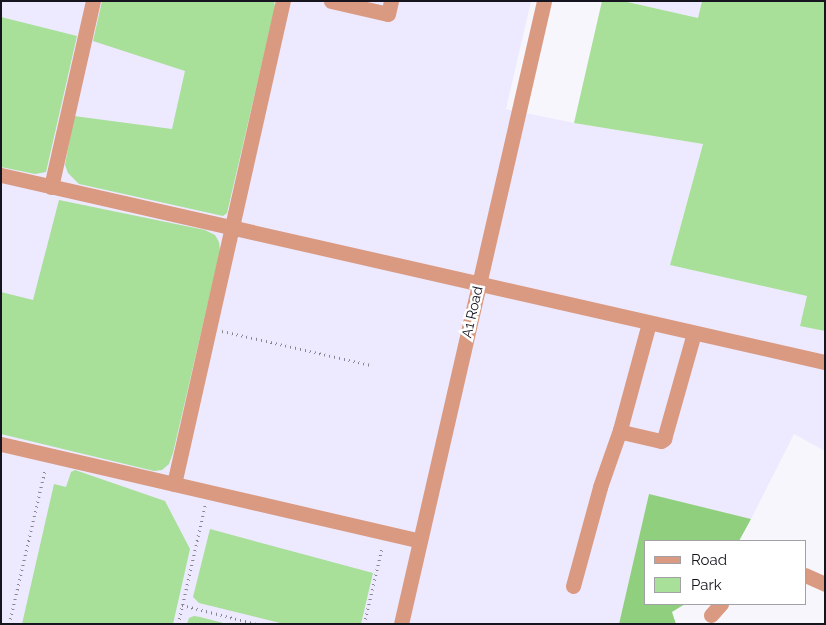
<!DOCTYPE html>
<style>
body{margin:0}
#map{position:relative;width:826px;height:625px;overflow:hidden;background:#f7f6fc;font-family:Raleway,sans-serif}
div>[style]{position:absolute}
.built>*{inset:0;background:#ede9ff}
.green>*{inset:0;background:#a8df99}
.forest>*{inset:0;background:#90cf7d}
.path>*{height:2.5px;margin-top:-1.25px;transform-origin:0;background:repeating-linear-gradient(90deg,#88868e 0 1px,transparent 0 5px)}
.minor>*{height:15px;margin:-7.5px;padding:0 7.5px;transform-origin:7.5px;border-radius:7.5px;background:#da9a81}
span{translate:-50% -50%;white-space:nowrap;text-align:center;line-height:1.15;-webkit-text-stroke:5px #fff;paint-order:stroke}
.street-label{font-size:14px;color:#16141e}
.frame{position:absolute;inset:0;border:2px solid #16141e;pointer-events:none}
.legend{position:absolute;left:644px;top:540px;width:162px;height:65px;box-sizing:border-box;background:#fff;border:1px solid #a2a1a5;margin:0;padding:6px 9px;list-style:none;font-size:15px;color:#16141e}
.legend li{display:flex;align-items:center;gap:10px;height:25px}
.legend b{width:25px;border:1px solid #a2a1a5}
</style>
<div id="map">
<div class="built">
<i style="clip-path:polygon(1px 1px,531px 1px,506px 109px,574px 123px,703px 144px,670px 265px,808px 296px,800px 325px,825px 331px,825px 451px,794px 434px,751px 519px,649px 495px,619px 624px,1px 624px)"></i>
<i style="clip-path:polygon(623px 1px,702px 1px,698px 18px)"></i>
</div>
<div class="green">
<i style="clip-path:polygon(102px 1px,274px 1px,275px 7px,227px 213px,223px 216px,79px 184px,68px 173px,65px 165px,74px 116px,172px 129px,185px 71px,93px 41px)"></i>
<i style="clip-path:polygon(602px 1px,623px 1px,698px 18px,702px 1px,825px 1px,825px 331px,800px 326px,807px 296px,670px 265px,703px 144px,574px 123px)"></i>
<i style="clip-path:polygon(1px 17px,77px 36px,46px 172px,35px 174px,1px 167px)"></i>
<i style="clip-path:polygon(59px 200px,205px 230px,215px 235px,219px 242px,220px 251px,173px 453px,169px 464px,162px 470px,154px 471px,1px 434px,1px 292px,33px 300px)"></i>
<i style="clip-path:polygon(75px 470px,165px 501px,190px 549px,173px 624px,22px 624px,54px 484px,66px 487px,71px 472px)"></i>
<i style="clip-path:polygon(210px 529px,373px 573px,361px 624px,284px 624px,199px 603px,193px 597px)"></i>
<i style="clip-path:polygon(194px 616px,200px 617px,227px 624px,187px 624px,189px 618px)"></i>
</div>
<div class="forest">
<i style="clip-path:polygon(649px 494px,751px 519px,739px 541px,645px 541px,645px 604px,685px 604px,672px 612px,676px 624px,619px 624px)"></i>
</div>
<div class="path">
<i style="left:222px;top:331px;width:153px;rotate:12.9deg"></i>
<i style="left:182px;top:605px;width:77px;rotate:14.2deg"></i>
<i style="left:9px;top:624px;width:159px;rotate:-76.9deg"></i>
<i style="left:178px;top:624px;width:122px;rotate:-77.2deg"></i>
<i style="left:364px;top:624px;width:79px;rotate:-76.8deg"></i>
</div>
<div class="minor">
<i style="left:331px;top:1px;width:58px;rotate:12.8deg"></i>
<i style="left:388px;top:14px;width:13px;rotate:-77deg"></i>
<i style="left:1px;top:175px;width:845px;rotate:12.79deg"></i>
<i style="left:51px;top:187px;width:191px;rotate:-77.3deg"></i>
<i style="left:649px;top:323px;width:111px;rotate:105.2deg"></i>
<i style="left:620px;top:430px;width:3px;rotate:45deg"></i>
<i style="left:622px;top:432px;width:40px;rotate:13deg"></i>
<i style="left:661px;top:441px;width:4px;rotate:-34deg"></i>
<i style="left:664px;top:439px;width:110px;rotate:-74.2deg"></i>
<i style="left:1px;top:444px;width:430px;rotate:13deg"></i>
<i style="left:174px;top:484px;width:495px;rotate:-77.3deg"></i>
<i style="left:805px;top:575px;width:22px;rotate:24deg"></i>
<i style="left:573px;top:586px;width:103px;rotate:-74.7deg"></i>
<i style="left:600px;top:487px;width:60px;rotate:-70.7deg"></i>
<i style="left:711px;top:615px;width:15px;rotate:-48deg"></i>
<i style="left:401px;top:624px;width:639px;rotate:-77.07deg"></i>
</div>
<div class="street-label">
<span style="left:472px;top:312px;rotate:-77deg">A1 Road</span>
</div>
<div class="frame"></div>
<ul class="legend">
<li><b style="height:6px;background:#da9a81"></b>Road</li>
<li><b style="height:14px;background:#a8df99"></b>Park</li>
</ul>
</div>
